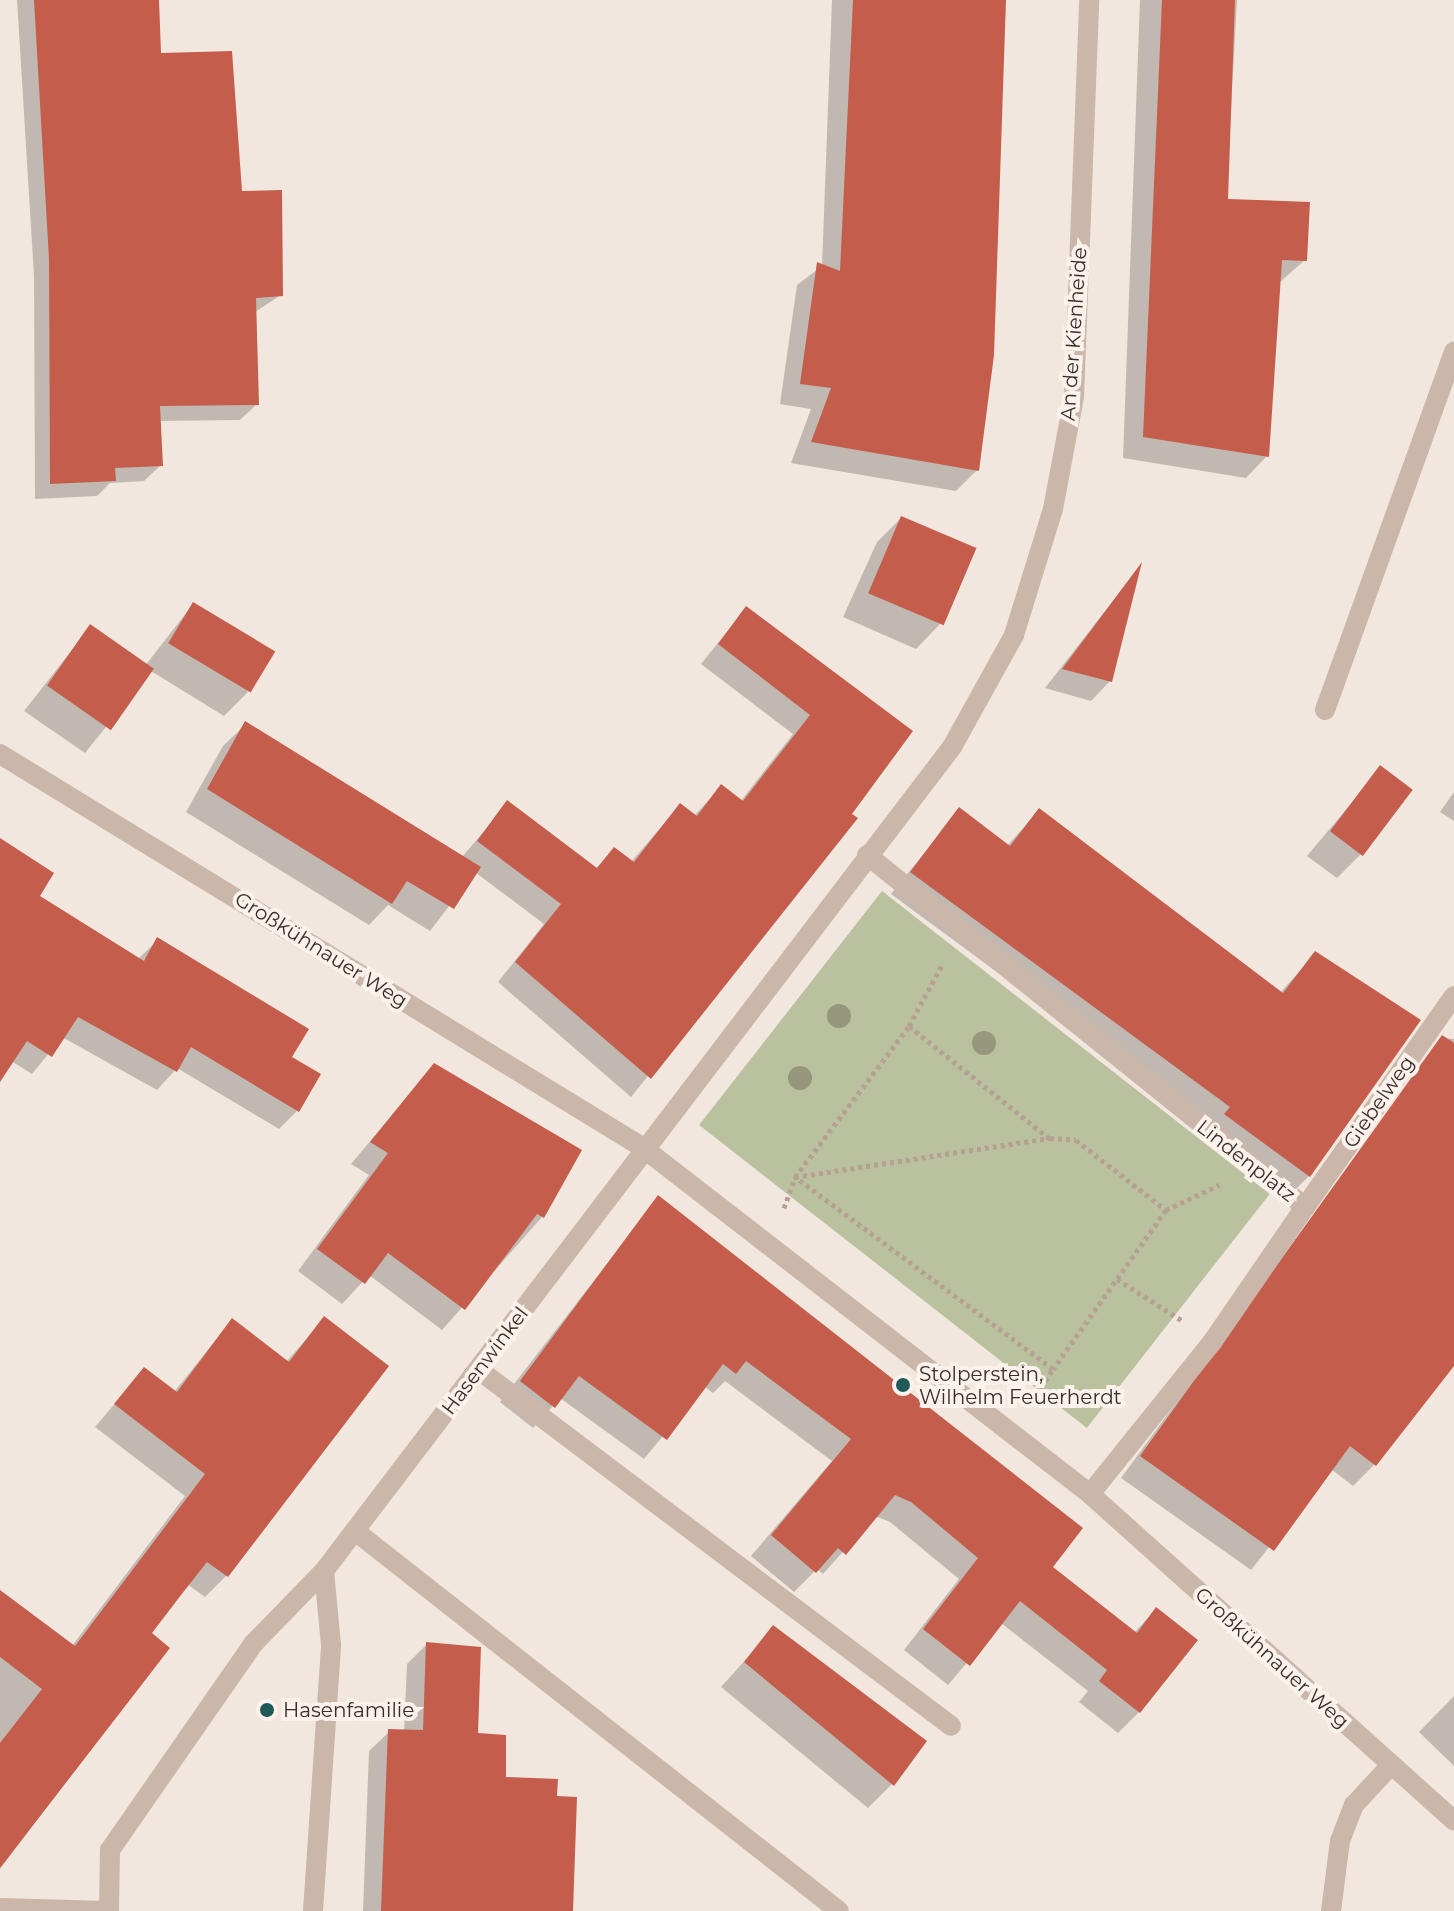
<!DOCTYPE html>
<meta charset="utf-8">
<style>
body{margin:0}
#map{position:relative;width:1454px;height:1911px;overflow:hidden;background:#f2e7de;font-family:Montserrat,sans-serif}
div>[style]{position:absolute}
.green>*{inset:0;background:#b9c19e;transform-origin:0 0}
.shadow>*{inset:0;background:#0003}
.building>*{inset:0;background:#c45d4b;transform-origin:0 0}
.path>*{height:5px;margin-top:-2.5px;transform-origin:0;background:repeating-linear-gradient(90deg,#b6a094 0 4px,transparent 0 8px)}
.service>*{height:20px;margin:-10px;padding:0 10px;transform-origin:10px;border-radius:10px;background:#cbb6aa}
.minor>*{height:20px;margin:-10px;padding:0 10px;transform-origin:10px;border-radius:10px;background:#cbb6aa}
.trees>*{width:24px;height:24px;margin:-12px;border-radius:50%;background:#96977d}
.dots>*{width:22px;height:22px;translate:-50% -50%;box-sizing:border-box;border:4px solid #faf2eb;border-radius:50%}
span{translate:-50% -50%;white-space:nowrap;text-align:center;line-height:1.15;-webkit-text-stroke:8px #faf2eb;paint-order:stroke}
.street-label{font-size:20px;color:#382d2a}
.poi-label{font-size:20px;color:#382d2a}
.left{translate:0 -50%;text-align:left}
</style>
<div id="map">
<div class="green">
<i style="left:882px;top:891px;width:492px;height:297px;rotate:38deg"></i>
</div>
<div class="shadow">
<i style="clip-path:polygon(17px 0,155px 0,160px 55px,241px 193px,281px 295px,255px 312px,257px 404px,240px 420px,159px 421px,161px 465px,144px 481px,110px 483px,97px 496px,35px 499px,34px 276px)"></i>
<i style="clip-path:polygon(832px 0,1003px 0,977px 470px,956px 491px,791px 463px,811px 409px,780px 404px,797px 285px,822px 266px)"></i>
<i style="clip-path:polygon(1140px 0,1237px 0,1226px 201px,1305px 260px,1280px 282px,1267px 456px,1246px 478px,1123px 458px)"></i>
<i style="clip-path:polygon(901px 518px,940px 624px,916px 649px,843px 617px,877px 542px)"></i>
<i style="clip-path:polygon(1138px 569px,1110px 681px,1091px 701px,1045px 688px)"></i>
<i style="clip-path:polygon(193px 604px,248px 692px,224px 716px,151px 671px,85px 753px,24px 711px,90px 627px,145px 666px)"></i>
<i style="clip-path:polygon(746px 608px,910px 731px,850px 814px,855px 819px,631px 1097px,498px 982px,544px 924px,475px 872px,430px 931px,388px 905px,369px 925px,186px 812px,223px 746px,246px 724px,462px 857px,508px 803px,595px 869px,615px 850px,631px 862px,680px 805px,694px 816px,721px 787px,740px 802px,793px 734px,701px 664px)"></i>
<i style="clip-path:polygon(1381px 768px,1361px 854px,1337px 878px,1307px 856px)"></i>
<i style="clip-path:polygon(1454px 792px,1454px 821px,1440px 812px)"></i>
<i style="clip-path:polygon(1039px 810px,1280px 993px,1315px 954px,1309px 1176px,1288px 1197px,1210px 1129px,891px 894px,954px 817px,1007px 846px)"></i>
<i style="clip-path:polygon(0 841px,37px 896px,138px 959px,158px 940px,289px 1058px,297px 1111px,279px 1129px,177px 1068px,157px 1090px,62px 1037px,32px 1074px,0 1054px)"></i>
<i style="clip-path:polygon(1443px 1038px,1454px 1039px,1454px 1363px,1374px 1465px,1353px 1486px,1331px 1469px,1251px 1570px,1121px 1478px)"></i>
<i style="clip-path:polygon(434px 1065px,542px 1217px,442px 1330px,369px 1275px,342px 1304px,298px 1271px,369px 1175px,351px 1164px)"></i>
<i style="clip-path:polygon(658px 1198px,1050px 1567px,1134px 1633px,1156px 1609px,1139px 1712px,1118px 1733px,1079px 1702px,1088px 1691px,1001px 1623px,948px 1685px,904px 1650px,959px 1579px,890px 1522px,875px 1516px,823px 1574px,817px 1569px,794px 1592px,751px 1556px,832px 1461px,725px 1381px,713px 1393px,704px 1386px,644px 1459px,560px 1398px,533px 1428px,500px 1402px)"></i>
<i style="clip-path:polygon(325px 1318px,386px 1366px,226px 1576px,205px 1597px,187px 1584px,149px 1634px,167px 1648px,0 1869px,0 1619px,72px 1646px,185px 1496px,95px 1427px,144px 1369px,174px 1392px,232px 1320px,286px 1362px)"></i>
<i style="clip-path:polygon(774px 1628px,892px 1784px,868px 1808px,721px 1687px)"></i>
<i style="clip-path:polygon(427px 1644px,504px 1779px,555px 1798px,571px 1911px,363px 1911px,369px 1751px,389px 1732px,404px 1732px,407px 1664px)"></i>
<i style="clip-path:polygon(1454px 1696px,1454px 1766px,1419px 1732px)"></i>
</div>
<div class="building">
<i style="clip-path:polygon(34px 0,159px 0,161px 53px,232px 51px,242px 191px,282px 190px,283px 296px,256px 298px,259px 405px,160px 406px,163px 466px,115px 468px,116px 481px,50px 484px,49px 259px)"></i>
<i style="clip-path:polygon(853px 0,1006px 0,994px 355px,979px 471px,811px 442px,831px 388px,800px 384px,817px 262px,840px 271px)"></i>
<i style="clip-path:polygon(1162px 0,1235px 0,1228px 199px,1310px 202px,1307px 261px,1282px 260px,1269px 457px,1143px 437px)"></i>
<i style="left:901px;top:516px;width:82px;height:84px;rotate:23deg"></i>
<i style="clip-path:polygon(1142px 562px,1112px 682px,1062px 669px)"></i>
<i style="left:193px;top:602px;width:96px;height:48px;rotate:31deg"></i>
<i style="clip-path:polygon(746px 606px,913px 731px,852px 814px,858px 818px,651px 1079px,515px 962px,561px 904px,477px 841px,507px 800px,597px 868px,614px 847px,634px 862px,680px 803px,697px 816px,721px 784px,743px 801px,810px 715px,718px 644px)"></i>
<i style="left:90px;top:624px;width:78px;height:75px;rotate:35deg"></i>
<i style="clip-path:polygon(245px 721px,481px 867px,454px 909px,407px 881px,392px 904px,207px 789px)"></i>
<i style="left:1380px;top:765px;width:41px;height:83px;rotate:37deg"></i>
<i style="clip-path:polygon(959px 807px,1010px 846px,1039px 808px,1283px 993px,1315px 951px,1421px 1020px,1310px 1177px,1224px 1114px,1230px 1107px,910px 872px)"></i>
<i style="clip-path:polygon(0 838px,54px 873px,40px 896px,144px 961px,157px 937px,309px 1029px,292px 1057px,321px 1074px,299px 1112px,191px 1047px,177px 1072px,78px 1017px,52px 1057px,27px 1041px,0 1082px)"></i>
<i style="clip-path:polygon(1442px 1035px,1454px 1043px,1454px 1366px,1376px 1466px,1350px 1446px,1274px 1551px,1140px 1456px)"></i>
<i style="clip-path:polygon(434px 1063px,582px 1150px,544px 1218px,537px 1214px,465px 1310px,388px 1253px,365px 1284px,317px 1249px,388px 1153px,370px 1142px)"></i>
<i style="clip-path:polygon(658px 1195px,1083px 1528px,1053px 1567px,1137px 1633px,1156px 1607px,1198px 1640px,1140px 1713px,1099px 1681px,1107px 1670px,1020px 1601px,970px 1666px,923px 1629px,978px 1558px,911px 1502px,895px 1495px,846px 1555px,838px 1548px,816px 1573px,771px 1535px,851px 1439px,746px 1361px,736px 1374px,723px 1364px,667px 1440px,579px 1376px,555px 1408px,520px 1381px)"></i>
<i style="clip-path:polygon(324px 1316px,389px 1366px,228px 1577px,207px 1562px,181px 1595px,152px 1633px,170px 1648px,0 1868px,0 1743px,42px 1689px,0 1657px,0 1590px,75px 1646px,205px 1474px,114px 1404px,144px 1367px,177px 1392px,232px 1318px,289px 1362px)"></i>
<i style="clip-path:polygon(773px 1625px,927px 1741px,894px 1786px,744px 1662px)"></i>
<i style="clip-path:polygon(426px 1642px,481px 1647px,478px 1733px,506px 1735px,506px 1777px,558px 1779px,557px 1796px,577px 1797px,573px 1911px,381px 1911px,388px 1729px,423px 1730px)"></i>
</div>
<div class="path">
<i style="left:909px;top:1026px;width:72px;rotate:-61.6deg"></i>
<i style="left:1050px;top:1138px;width:26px;rotate:4deg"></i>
<i style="left:1076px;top:1140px;width:114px;rotate:37.9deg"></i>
<i style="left:1166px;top:1210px;width:195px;rotate:125.4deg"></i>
<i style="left:1053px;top:1369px;width:322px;rotate:-143.3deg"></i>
<i style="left:795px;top:1177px;width:258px;rotate:-8.7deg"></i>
<i style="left:784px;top:1208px;width:33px;rotate:-70deg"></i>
<i style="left:795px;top:1177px;width:189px;rotate:-52.9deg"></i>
<i style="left:909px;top:1026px;width:179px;rotate:38.7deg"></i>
<i style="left:1166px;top:1210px;width:59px;rotate:-25.3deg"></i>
<i style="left:1117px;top:1279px;width:78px;rotate:32.5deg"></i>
<i style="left:1032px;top:1401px;width:38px;rotate:-57deg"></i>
</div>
<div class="service">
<i style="left:1325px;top:710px;width:381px;rotate:-70.2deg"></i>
<i style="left:479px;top:1370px;width:591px;rotate:37.02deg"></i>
<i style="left:355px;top:1531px;width:615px;rotate:38.14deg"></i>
<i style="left:0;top:1908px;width:108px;rotate:1.6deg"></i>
</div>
<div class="minor">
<i style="left:0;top:754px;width:753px;rotate:31.47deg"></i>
<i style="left:642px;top:1147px;width:567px;rotate:37.76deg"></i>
<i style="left:1090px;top:1494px;width:489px;rotate:41.9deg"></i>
<i style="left:867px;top:855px;width:562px;rotate:38.79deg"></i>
<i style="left:1305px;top:1207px;width:163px;rotate:124.5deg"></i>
<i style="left:1213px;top:1341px;width:196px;rotate:128.8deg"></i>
<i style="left:1305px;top:1207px;width:258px;rotate:-54.8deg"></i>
<i style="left:109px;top:1911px;width:61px;rotate:-89.1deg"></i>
<i style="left:110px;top:1850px;width:252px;rotate:-55.2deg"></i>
<i style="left:254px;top:1643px;width:100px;rotate:-45.8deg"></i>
<i style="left:313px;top:1911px;width:267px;rotate:-86.1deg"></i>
<i style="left:331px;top:1645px;width:74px;rotate:-95.4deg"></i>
<i style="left:324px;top:1571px;width:1036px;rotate:-52.69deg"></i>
<i style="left:952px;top:747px;width:128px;rotate:-61deg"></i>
<i style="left:1014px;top:635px;width:132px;rotate:-72.8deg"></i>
<i style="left:1053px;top:509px;width:114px;rotate:-79.4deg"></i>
<i style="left:1074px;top:397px;width:397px;rotate:-87.8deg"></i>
<i style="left:1331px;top:1911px;width:71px;rotate:-82.7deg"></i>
<i style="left:1340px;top:1841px;width:39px;rotate:-69deg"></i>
<i style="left:1354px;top:1805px;width:54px;rotate:-47.2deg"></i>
</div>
<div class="trees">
<i style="left:839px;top:1016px"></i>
<i style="left:984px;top:1043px"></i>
<i style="left:800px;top:1078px"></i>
</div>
<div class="dots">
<i style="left:903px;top:1385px;background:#1f5958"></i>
<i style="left:267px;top:1710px;background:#1f5958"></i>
</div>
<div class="street-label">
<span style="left:1074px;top:334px;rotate:-86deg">An der Kienheide</span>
<span style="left:321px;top:950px;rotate:32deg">Großkühnauer Weg</span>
<span style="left:1379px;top:1102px;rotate:-55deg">Giebelweg</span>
<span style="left:1246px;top:1161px;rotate:38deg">Lindenplatz</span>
<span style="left:485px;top:1361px;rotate:-53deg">Hasenwinkel</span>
<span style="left:1272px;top:1658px;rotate:42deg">Großkühnauer Weg</span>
</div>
<div class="poi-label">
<span class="left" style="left:919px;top:1386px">Stolperstein,<br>Wilhelm Feuerherdt</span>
<span class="left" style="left:283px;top:1710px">Hasenfamilie</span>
</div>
</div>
